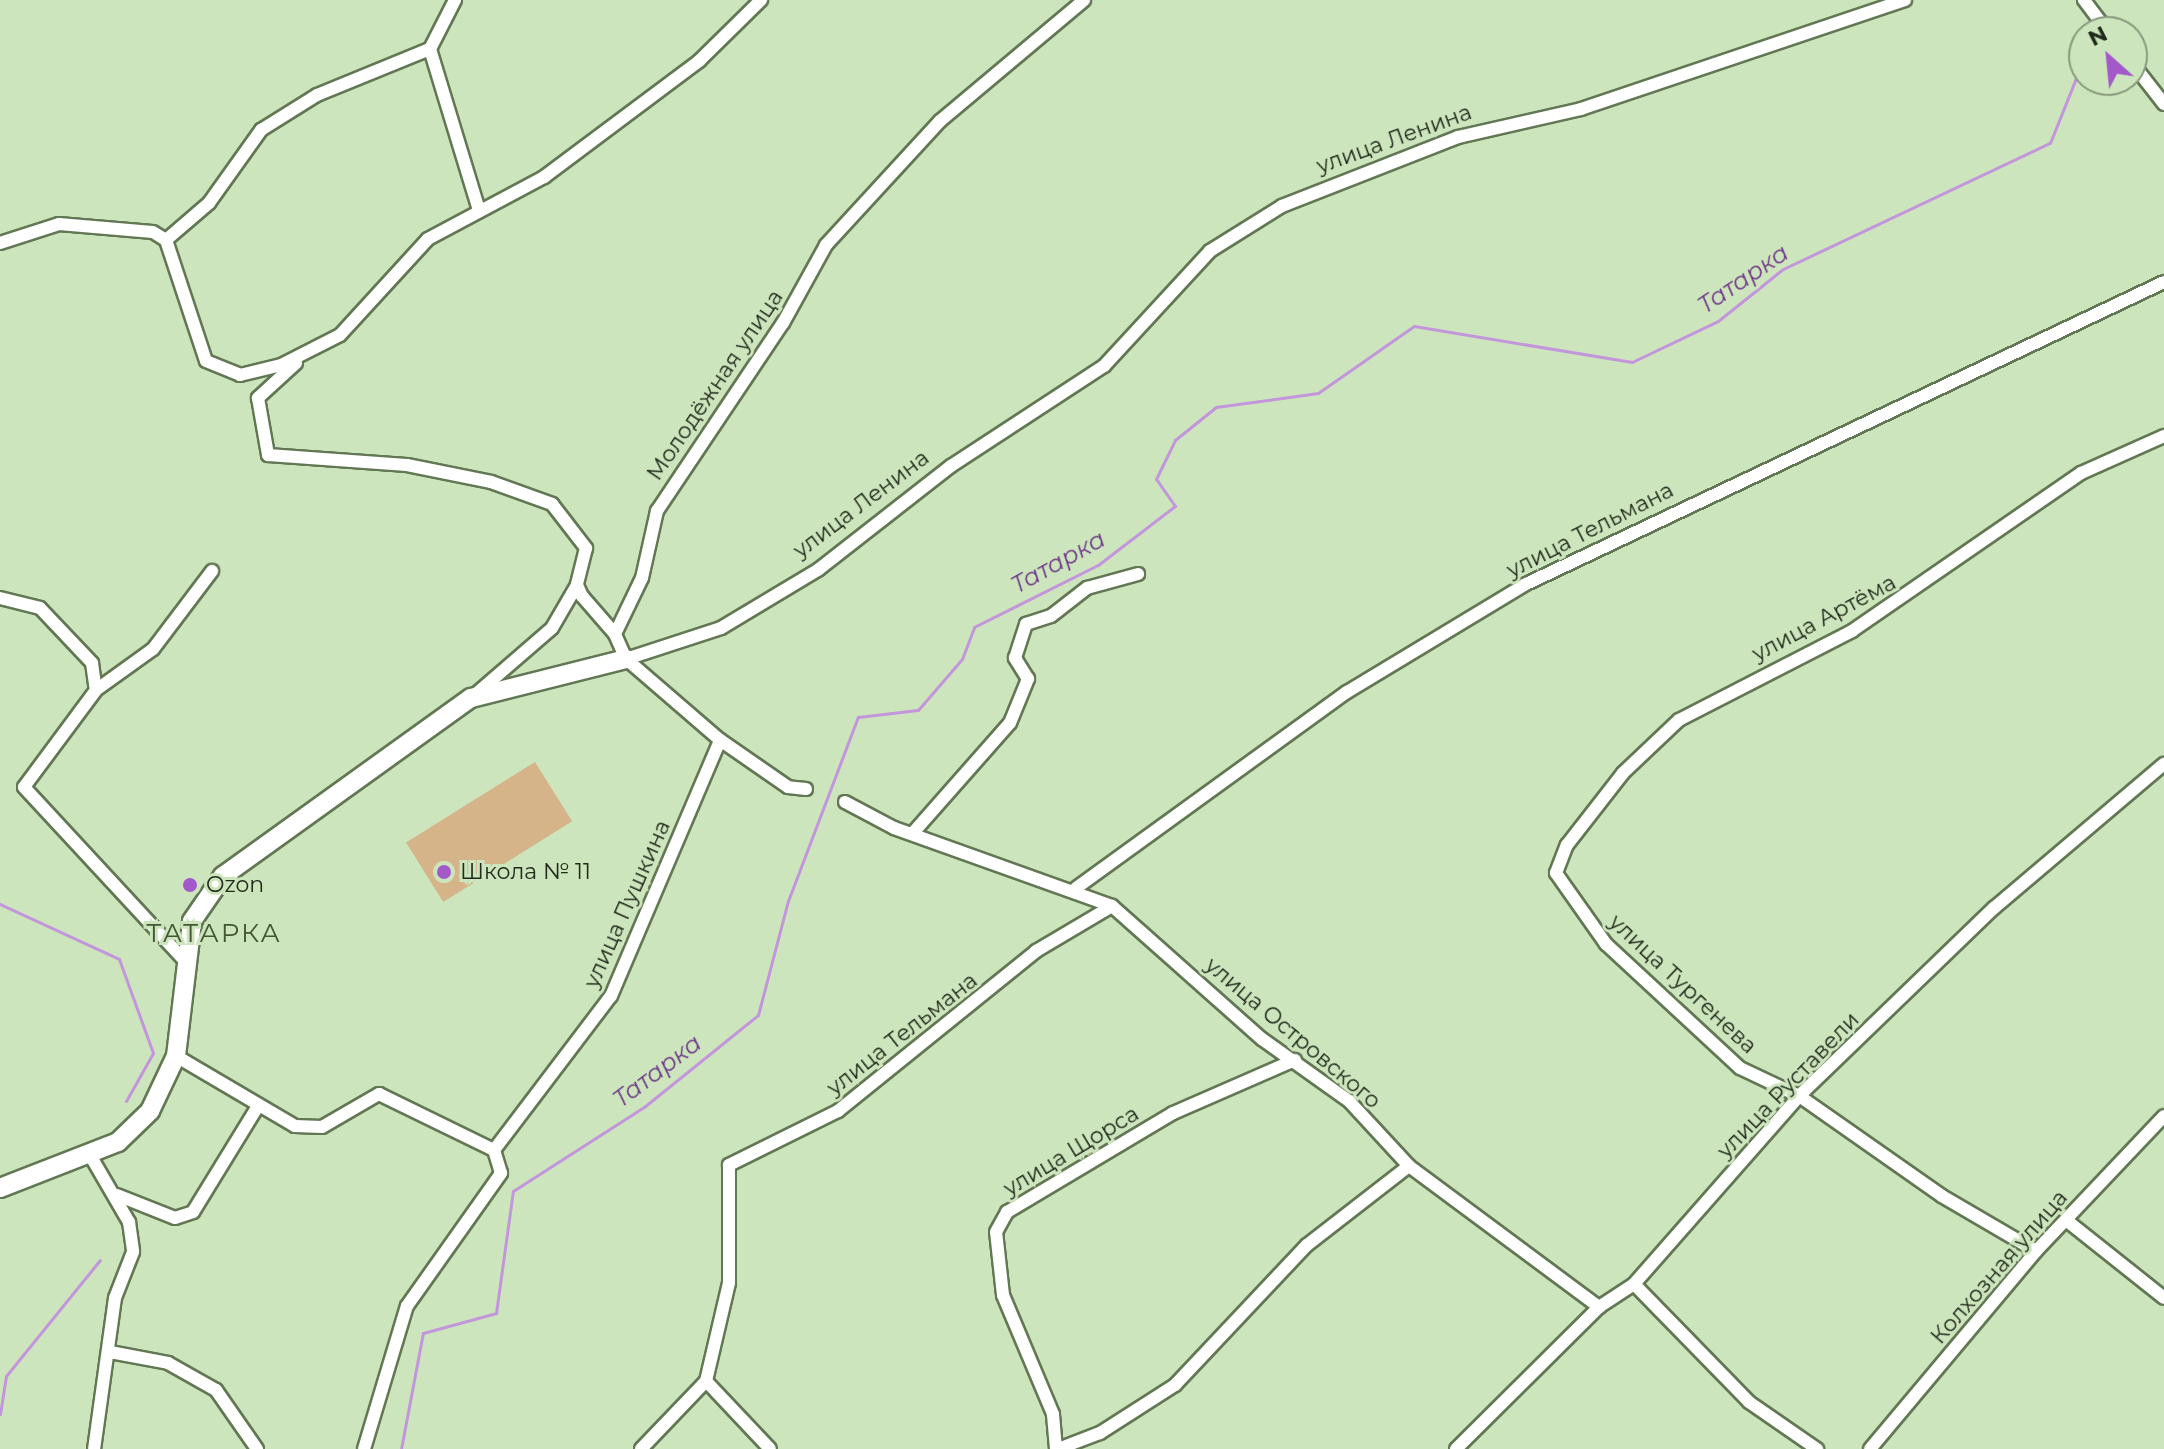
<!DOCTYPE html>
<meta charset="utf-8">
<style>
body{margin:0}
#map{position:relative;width:2164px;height:1449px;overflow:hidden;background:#cde5bd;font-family:Montserrat,sans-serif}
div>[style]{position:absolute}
.green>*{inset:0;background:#d5b48a;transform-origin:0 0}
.stream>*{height:3px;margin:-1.5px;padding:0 1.5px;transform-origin:1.5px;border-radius:1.5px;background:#c396dc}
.roads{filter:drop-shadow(2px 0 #627753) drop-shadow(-2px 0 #627753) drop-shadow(0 2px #627753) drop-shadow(0 -2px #627753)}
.street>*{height:12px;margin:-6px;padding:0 6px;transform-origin:6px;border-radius:6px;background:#fff}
.secondary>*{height:18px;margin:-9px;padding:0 9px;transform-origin:9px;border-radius:9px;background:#fff}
.dots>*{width:22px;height:22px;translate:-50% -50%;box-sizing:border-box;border:4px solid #cde5bd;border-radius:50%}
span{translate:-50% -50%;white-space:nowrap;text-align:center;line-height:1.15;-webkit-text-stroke:6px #cde5bd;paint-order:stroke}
.street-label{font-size:22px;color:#212a1b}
.poi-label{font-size:22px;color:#212a1b}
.left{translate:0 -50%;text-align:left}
.water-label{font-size:24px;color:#6e3789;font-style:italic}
.quarter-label{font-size:26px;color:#425633;letter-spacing:2px}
.north{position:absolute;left:2068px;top:16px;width:80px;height:80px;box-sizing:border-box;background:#cde5bd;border:2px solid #889a7c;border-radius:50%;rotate:333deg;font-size:22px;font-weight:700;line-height:32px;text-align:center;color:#212a1b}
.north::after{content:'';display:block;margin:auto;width:28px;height:36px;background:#a458ca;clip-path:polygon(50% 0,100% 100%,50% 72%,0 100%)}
</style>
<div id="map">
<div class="green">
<i style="left:535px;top:762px;width:70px;height:152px;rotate:58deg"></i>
</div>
<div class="stream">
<i style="left:0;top:904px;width:131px;rotate:24.8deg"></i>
<i style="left:119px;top:959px;width:100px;rotate:70.1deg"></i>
<i style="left:153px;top:1053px;width:55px;rotate:119.4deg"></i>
<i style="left:0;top:1414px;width:38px;rotate:-81deg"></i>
<i style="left:6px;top:1376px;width:149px;rotate:-51deg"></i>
<i style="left:401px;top:1449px;width:118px;rotate:-79.3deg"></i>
<i style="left:423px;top:1333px;width:76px;rotate:-15.3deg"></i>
<i style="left:496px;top:1313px;width:123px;rotate:-82.1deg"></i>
<i style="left:513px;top:1191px;width:156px;rotate:-32.7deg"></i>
<i style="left:644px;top:1107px;width:146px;rotate:-38.9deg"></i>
<i style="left:758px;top:1015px;width:118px;rotate:-75.3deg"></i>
<i style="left:788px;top:901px;width:197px;rotate:-69.2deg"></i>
<i style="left:858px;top:717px;width:60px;rotate:-6.7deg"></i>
<i style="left:918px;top:710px;width:67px;rotate:-49.2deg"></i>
<i style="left:962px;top:659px;width:34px;rotate:-69deg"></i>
<i style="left:974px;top:627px;width:139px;rotate:-26.6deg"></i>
<i style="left:1098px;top:565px;width:97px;rotate:-37.5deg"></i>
<i style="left:1175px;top:506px;width:33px;rotate:-125deg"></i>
<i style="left:1156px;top:479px;width:43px;rotate:-64deg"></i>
<i style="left:1175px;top:440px;width:53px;rotate:-38.8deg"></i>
<i style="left:1216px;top:407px;width:103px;rotate:-7.8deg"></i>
<i style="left:1318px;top:393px;width:117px;rotate:-34.9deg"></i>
<i style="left:1414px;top:326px;width:221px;rotate:9.4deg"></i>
<i style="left:1632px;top:362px;width:95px;rotate:-25.5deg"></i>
<i style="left:1718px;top:321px;width:83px;rotate:-38.7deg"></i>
<i style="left:1783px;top:269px;width:295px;rotate:-25.3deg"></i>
<i style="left:2050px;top:143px;width:75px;rotate:-68.2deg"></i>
</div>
<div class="roads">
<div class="street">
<i style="left:2084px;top:0;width:40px;rotate:53deg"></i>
<i style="left:430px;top:49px;width:168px;rotate:73.1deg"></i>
<i style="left:2132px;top:63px;width:52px;rotate:52deg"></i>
<i style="left:166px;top:240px;width:57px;rotate:-40.7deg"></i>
<i style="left:209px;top:203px;width:90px;rotate:-54.5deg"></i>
<i style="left:261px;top:130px;width:66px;rotate:-32deg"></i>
<i style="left:317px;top:95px;width:122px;rotate:-22.2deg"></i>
<i style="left:430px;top:49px;width:55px;rotate:-63deg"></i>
<i style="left:0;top:243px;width:62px;rotate:-17.9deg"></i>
<i style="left:59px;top:224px;width:94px;rotate:4.9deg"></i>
<i style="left:153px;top:232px;width:15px;rotate:32deg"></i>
<i style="left:166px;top:240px;width:127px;rotate:71.7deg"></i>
<i style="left:206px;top:361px;width:37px;rotate:22deg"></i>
<i style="left:240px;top:375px;width:42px;rotate:-13.7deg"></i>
<i style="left:281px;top:365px;width:66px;rotate:-27deg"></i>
<i style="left:340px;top:335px;width:130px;rotate:-47.5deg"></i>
<i style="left:428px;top:239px;width:132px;rotate:-28.1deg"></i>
<i style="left:544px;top:177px;width:194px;rotate:-36.8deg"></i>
<i style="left:699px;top:61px;width:87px;rotate:-44.5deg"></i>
<i style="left:296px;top:363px;width:52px;rotate:137.4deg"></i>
<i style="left:258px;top:398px;width:58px;rotate:80deg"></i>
<i style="left:268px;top:455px;width:139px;rotate:4.1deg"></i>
<i style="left:407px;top:465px;width:86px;rotate:11.4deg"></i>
<i style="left:491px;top:482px;width:65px;rotate:19.8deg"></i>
<i style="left:552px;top:504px;width:56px;rotate:52.3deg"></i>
<i style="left:586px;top:548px;width:38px;rotate:104deg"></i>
<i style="left:577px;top:585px;width:12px;rotate:66deg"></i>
<i style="left:582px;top:596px;width:50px;rotate:49deg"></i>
<i style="left:0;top:598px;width:41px;rotate:14deg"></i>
<i style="left:40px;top:608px;width:76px;rotate:46.6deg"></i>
<i style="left:92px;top:663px;width:27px;rotate:82deg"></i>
<i style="left:626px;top:659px;width:100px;rotate:-18.1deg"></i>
<i style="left:721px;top:628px;width:114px;rotate:-31deg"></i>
<i style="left:819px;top:569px;width:167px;rotate:-38deg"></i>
<i style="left:951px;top:466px;width:183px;rotate:-33.2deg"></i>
<i style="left:1104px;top:366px;width:156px;rotate:-47.3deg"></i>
<i style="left:1210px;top:251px;width:85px;rotate:-32deg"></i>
<i style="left:1282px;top:206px;width:189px;rotate:-21.4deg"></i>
<i style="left:1458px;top:137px;width:126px;rotate:-12.8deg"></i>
<i style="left:1581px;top:109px;width:342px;rotate:-18.6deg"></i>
<i style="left:477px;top:693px;width:99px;rotate:-40.9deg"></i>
<i style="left:552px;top:628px;width:50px;rotate:-59.8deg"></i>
<i style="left:806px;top:789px;width:18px;rotate:-174deg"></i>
<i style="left:788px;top:787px;width:83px;rotate:-145.3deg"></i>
<i style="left:720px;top:740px;width:124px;rotate:-139.2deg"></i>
<i style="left:626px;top:659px;width:27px;rotate:-114deg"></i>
<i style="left:615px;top:634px;width:62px;rotate:-64.3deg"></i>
<i style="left:642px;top:578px;width:69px;rotate:-77.4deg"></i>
<i style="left:657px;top:511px;width:226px;rotate:-56.2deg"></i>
<i style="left:783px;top:323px;width:89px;rotate:-61.1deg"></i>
<i style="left:826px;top:245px;width:168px;rotate:-47.4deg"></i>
<i style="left:940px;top:121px;width:188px;rotate:-40deg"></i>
<i style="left:845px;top:802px;width:55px;rotate:28deg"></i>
<i style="left:894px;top:828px;width:232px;rotate:19.7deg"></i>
<i style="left:1112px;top:906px;width:200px;rotate:41.6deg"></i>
<i style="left:1262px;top:1039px;width:107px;rotate:35.5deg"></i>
<i style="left:1349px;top:1101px;width:88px;rotate:47.3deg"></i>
<i style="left:1409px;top:1166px;width:237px;rotate:36.6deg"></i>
<i style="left:912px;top:834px;width:148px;rotate:-48.6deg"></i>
<i style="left:1010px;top:723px;width:48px;rotate:-67.8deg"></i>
<i style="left:1028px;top:679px;width:25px;rotate:-122deg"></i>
<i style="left:1015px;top:658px;width:36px;rotate:-72deg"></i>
<i style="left:1026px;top:624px;width:26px;rotate:-18deg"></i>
<i style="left:1051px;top:616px;width:46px;rotate:-37.9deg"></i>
<i style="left:1087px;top:588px;width:53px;rotate:-15.4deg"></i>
<i style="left:1076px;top:888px;width:334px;rotate:-35.9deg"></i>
<i style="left:1347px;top:692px;width:209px;rotate:-31.1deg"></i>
<i style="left:1526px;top:584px;width:706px;rotate:-25.33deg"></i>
<i style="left:185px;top:961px;width:237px;rotate:-132.8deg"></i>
<i style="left:24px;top:787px;width:121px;rotate:-53.4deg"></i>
<i style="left:96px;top:690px;width:70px;rotate:-35.7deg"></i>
<i style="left:153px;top:649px;width:98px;rotate:-52.9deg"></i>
<i style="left:176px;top:1056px;width:138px;rotate:30.5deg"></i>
<i style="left:295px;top:1126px;width:27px;rotate:2deg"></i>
<i style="left:322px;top:1127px;width:66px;rotate:-30.1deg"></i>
<i style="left:379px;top:1094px;width:128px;rotate:26deg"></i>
<i style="left:90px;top:1155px;width:78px;rotate:59.8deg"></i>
<i style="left:129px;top:1222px;width:30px;rotate:82deg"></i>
<i style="left:133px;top:1252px;width:49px;rotate:111.4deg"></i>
<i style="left:115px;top:1298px;width:152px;rotate:97.9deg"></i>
<i style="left:117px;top:1195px;width:62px;rotate:21.6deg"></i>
<i style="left:175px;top:1218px;width:19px;rotate:-18deg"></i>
<i style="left:193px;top:1212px;width:124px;rotate:-58.5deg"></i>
<i style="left:2066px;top:1220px;width:125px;rotate:38.5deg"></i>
<i style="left:2036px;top:1251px;width:109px;rotate:-149.7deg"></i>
<i style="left:1942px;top:1196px;width:174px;rotate:-145deg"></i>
<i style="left:1799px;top:1096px;width:65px;rotate:-154.6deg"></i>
<i style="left:1740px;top:1068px;width:183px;rotate:-137.2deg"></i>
<i style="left:1606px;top:944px;width:87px;rotate:-125.2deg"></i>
<i style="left:1556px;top:873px;width:30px;rotate:-69deg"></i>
<i style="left:1567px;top:845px;width:91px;rotate:-52.1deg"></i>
<i style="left:1623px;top:773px;width:77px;rotate:-43.4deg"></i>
<i style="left:1679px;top:720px;width:195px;rotate:-27.2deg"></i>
<i style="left:1852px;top:631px;width:278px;rotate:-34.6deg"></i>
<i style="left:2081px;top:473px;width:91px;rotate:-24deg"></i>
<i style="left:1634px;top:1284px;width:165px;rotate:45.7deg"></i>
<i style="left:1749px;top:1402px;width:83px;rotate:34.7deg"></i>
<i style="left:110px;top:1352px;width:59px;rotate:10.7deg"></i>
<i style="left:168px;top:1363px;width:55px;rotate:29.4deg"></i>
<i style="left:216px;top:1390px;width:72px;rotate:55.2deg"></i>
<i style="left:706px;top:1381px;width:93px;rotate:46.7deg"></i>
<i style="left:364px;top:1449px;width:149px;rotate:-73.3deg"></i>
<i style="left:407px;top:1306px;width:163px;rotate:-54.7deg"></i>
<i style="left:501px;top:1173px;width:24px;rotate:-107deg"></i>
<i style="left:494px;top:1150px;width:193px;rotate:-52.8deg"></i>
<i style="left:611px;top:996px;width:278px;rotate:-66.9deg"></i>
<i style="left:641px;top:1449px;width:94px;rotate:-46.3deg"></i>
<i style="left:706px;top:1381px;width:101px;rotate:-76.8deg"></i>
<i style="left:729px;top:1283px;width:118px;rotate:-90deg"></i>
<i style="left:729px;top:1165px;width:122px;rotate:-26.4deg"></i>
<i style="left:838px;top:1111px;width:255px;rotate:-38.9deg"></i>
<i style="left:1036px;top:951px;width:88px;rotate:-30.6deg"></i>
<i style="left:1056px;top:1449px;width:35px;rotate:-95deg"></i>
<i style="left:1053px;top:1414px;width:129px;rotate:-112.8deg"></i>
<i style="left:1003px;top:1295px;width:63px;rotate:-96.3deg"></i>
<i style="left:996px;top:1232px;width:23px;rotate:-61deg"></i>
<i style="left:1007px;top:1212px;width:193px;rotate:-30.8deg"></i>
<i style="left:1173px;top:1113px;width:133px;rotate:-23.5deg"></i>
<i style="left:1058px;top:1449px;width:45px;rotate:-20.9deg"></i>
<i style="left:1100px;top:1433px;width:89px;rotate:-32.6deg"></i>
<i style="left:1175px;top:1385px;width:192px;rotate:-46.7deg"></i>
<i style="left:1307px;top:1245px;width:129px;rotate:-37.8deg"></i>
<i style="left:1456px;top:1449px;width:202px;rotate:-44.8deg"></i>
<i style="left:1599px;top:1307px;width:42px;rotate:-33.3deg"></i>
<i style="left:1634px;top:1284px;width:250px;rotate:-48.7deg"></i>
<i style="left:1799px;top:1096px;width:271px;rotate:-44deg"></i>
<i style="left:1994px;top:908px;width:223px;rotate:-40.3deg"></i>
<i style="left:1870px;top:1449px;width:258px;rotate:-50deg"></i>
<i style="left:2036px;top:1251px;width:186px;rotate:-46.5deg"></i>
</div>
<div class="secondary">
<i style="left:0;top:1188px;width:127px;rotate:-21.3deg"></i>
<i style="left:118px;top:1142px;width:45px;rotate:-44.1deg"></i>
<i style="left:150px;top:1111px;width:61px;rotate:-64.7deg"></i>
<i style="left:176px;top:1056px;width:136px;rotate:-83.2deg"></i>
<i style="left:192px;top:921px;width:55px;rotate:-55.4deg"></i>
<i style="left:223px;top:876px;width:305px;rotate:-35.7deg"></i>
<i style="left:471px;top:698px;width:160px;rotate:-14.1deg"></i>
</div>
</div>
<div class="dots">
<i style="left:444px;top:872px;background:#a458ca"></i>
<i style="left:190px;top:885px;background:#a458ca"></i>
</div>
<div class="street-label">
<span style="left:1394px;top:139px;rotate:-20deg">улица Ленина</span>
<span style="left:715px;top:385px;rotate:-56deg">Молодёжная улица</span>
<span style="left:861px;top:504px;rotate:-37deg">улица Ленина</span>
<span style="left:1590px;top:530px;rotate:-27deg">улица Тельмана</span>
<span style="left:1824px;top:618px;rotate:-28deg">улица Артёма</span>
<span style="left:627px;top:904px;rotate:-66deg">улица Пушкина</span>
<span style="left:1683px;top:984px;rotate:43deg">улица Тургенева</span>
<span style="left:1293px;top:1033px;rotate:40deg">улица Островского</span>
<span style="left:902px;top:1034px;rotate:-38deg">улица Тельмана</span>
<span style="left:1788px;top:1085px;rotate:-46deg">улица Руставели</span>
<span style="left:1071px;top:1151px;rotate:-31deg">улица Щорса</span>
<span style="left:1999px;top:1267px;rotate:-49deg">Колхозная улица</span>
</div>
<div class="poi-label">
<span class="left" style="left:460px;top:872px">Школа № 11</span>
<span class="left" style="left:206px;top:885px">Ozon</span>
</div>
<div class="water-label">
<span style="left:1743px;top:279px;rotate:-34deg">Татарка</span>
<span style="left:1058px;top:562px;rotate:-29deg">Татарка</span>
<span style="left:657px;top:1071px;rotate:-37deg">Татарка</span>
</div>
<div class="quarter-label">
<span style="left:214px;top:934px">ТАТАРКА</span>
</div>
<div class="north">N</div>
</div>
